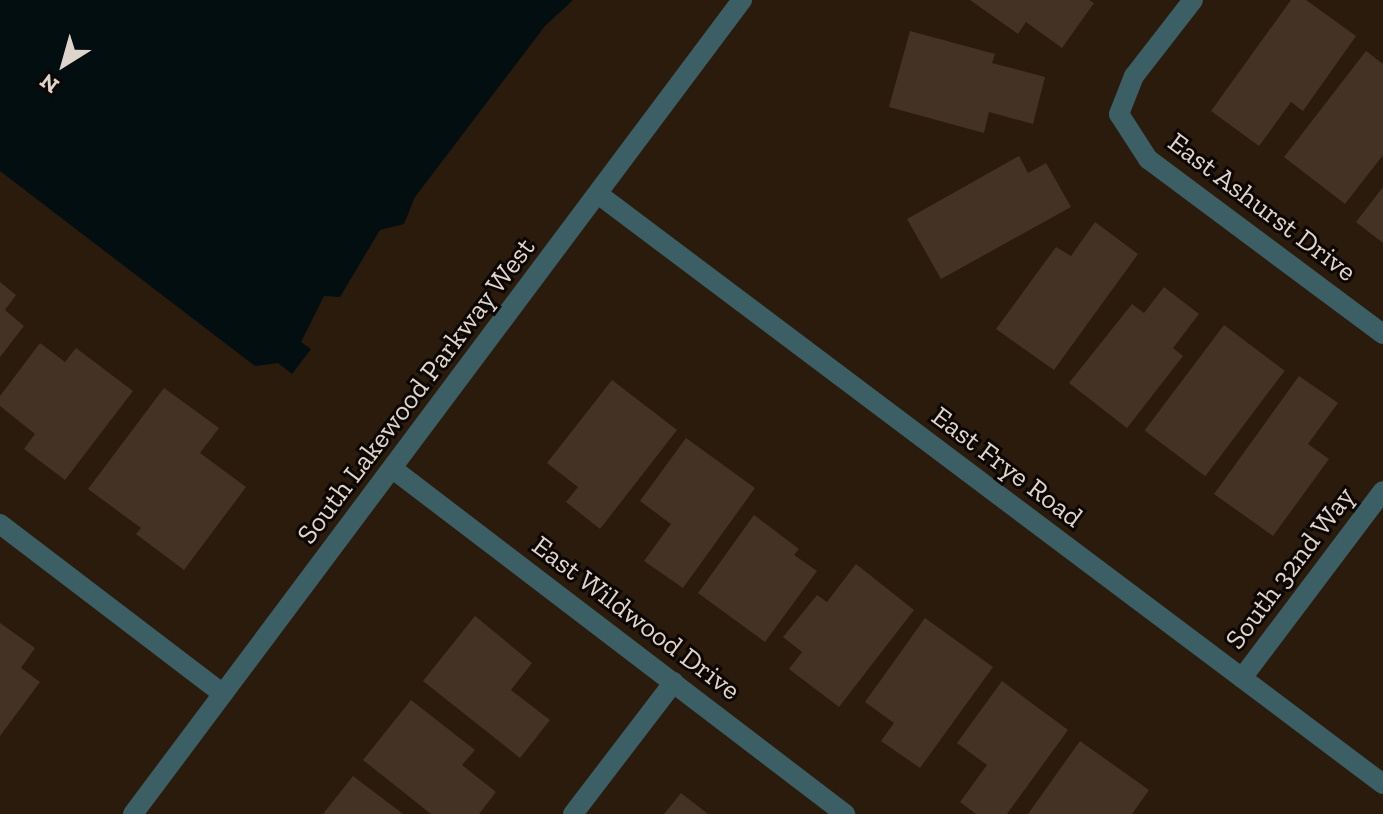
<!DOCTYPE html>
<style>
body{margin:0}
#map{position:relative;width:1383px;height:814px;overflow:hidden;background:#2a1b0c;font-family:"Zilla Slab",serif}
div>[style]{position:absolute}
.water>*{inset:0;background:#030e10}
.building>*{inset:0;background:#443324;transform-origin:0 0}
.minor>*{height:20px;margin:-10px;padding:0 10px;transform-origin:10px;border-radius:10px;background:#3b5f64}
.tertiary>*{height:20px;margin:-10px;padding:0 10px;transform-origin:10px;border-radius:10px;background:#3b5f64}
span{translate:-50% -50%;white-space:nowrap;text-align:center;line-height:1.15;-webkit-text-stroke:6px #0d0703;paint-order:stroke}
.street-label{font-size:28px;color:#dfd4cb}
.north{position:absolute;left:24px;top:24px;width:80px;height:80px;-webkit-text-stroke:6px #0d0703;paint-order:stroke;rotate:217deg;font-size:22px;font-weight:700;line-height:32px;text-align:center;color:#dfd4cb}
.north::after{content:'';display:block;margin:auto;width:28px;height:36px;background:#dfd4cb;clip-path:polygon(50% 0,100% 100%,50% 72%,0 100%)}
</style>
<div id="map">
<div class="water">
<i style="clip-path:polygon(0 0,573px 0,545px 26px,415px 197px,404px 224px,380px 230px,340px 297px,324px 296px,301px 342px,311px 349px,292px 374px,278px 363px,255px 366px,0 171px)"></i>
</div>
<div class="building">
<i style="clip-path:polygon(970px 0,1089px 0,1094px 3px,1062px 48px,1026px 22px,1018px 34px)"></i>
<i style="clip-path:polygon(1291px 0,1306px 0,1356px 36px,1303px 111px,1291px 102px,1259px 146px,1211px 111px)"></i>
<i style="clip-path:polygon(910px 31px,995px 54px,992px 63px,1045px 77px,1033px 124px,989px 112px,984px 133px,889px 107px)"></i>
<i style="clip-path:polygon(1366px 51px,1383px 64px,1383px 155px,1345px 204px,1284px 157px)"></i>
<i style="clip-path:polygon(1019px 156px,1028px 173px,1046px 163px,1071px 207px,941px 279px,907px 219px)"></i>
<i style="clip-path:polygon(1383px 187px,1383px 243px,1356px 222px)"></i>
<i style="clip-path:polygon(1095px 222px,1138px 254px,1054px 370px,996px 329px,1056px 247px,1071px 256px)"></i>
<i style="clip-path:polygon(0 282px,16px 295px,5px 310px,24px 326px,0 357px)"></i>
<i style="clip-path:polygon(1164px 287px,1199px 314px,1173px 348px,1183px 356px,1127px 428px,1069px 383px,1132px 304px,1144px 313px)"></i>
<i style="left:1224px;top:325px;width:76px;height:132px;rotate:37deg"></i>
<i style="clip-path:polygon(40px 343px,65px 362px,76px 348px,133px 391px,65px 480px,24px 449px,35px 434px,0 406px,0 396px)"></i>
<i style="clip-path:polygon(1299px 376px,1338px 403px,1308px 444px,1329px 459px,1273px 536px,1214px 494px)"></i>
<i style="clip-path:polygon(612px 380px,677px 430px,600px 529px,566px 502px,578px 487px,547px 463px)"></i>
<i style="clip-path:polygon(164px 388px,219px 428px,200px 453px,246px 487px,184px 570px,136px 534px,141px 528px,88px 489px)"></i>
<i style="clip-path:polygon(686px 438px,755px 488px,683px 588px,644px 561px,671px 524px,640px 501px)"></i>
<i style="clip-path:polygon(754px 515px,799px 549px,794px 555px,817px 571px,765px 642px,698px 593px)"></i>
<i style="clip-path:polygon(856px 564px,914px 610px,839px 707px,789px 669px,802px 652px,783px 637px,817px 595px,827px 602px)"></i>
<i style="clip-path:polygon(475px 616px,532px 663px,511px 690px,550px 720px,520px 758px,423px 681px)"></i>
<i style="clip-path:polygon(925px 618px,993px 667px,920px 768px,881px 741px,894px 723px,865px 702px)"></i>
<i style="clip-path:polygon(0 623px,35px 648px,21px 668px,40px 682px,0 736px)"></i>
<i style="clip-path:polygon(1002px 681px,1068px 730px,1007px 814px,976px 814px,960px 802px,987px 765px,957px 743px)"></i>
<i style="clip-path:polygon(411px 700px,475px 750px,462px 765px,496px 792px,479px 814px,431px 814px,363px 760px)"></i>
<i style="clip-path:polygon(1080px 741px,1149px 790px,1132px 814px,1028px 814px)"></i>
<i style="clip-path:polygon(353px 776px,403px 814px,323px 814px)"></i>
<i style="clip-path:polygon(681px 793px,708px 814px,664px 814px)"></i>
</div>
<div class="minor">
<i style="left:1193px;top:0;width:96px;rotate:127.8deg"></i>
<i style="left:1134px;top:76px;width:41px;rotate:111.5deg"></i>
<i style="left:1119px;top:114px;width:54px;rotate:57.2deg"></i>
<i style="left:1148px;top:159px;width:293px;rotate:36.7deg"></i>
<i style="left:393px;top:469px;width:569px;rotate:37.35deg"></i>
<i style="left:0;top:524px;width:280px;rotate:37.3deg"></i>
<i style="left:1242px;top:678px;width:234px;rotate:-53deg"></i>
<i style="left:573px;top:814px;width:166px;rotate:-52.6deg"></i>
</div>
<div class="tertiary">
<i style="left:598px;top:194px;width:982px;rotate:36.93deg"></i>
<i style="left:133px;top:814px;width:1017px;rotate:-53.2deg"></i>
</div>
<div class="street-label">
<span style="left:1262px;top:207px;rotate:37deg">East Ashurst Drive</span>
<span style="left:416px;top:391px;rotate:-53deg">South Lakewood Parkway West</span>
<span style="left:1007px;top:467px;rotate:37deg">East Frye Road</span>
<span style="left:1290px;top:568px;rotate:-53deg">South 32nd Way</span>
<span style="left:636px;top:618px;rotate:37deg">East Wildwood Drive</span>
</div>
<div class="north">N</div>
</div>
